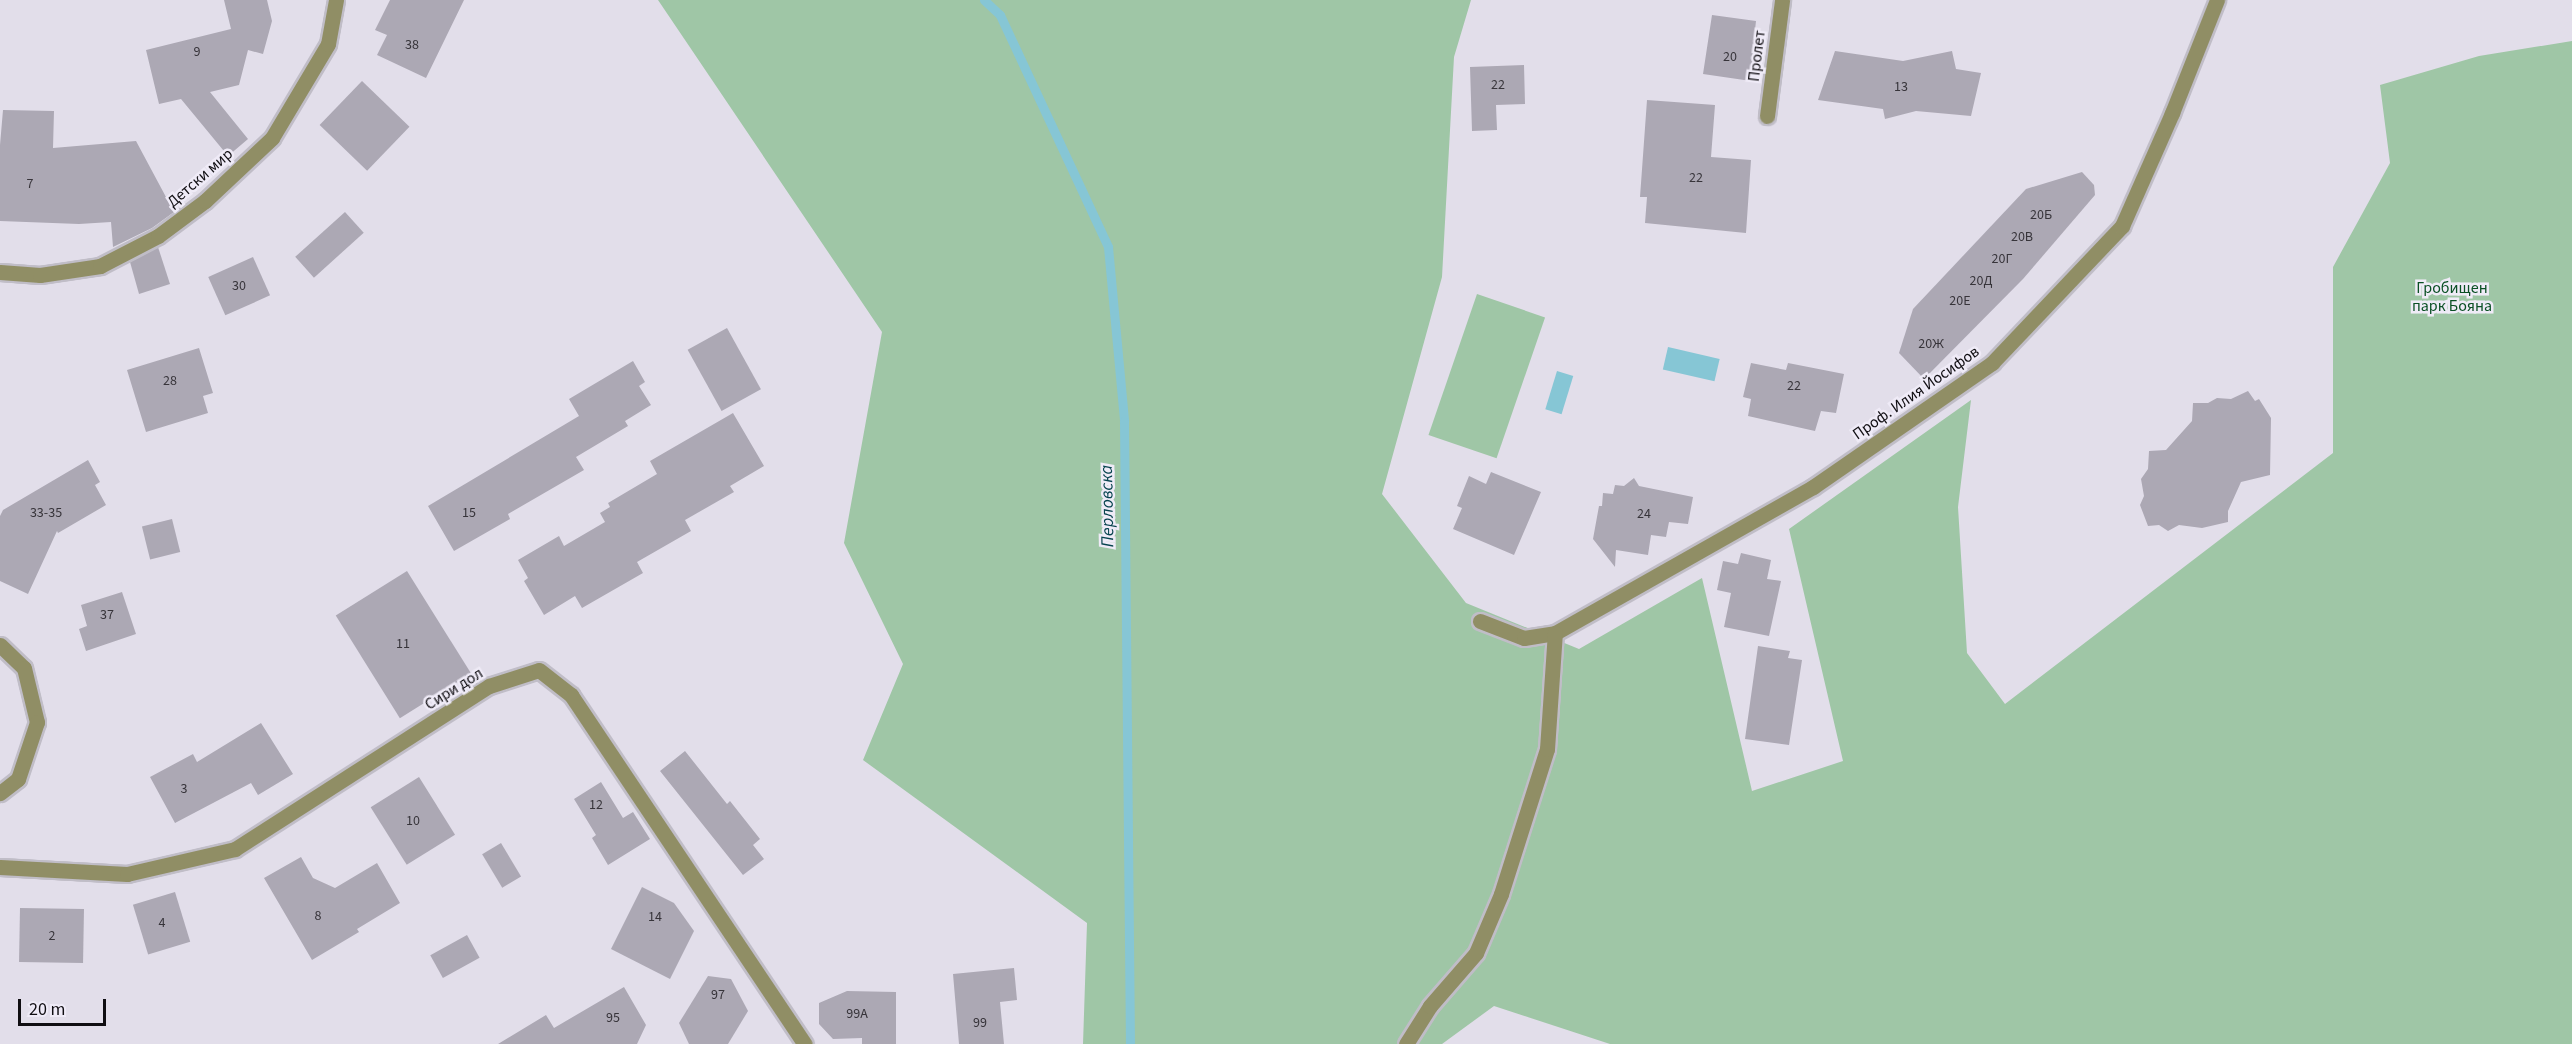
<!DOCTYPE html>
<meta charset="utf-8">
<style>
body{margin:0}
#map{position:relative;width:2572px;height:1044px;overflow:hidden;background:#e2deea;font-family:"Source Sans 3",sans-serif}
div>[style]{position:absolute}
.green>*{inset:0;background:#9fc6a6;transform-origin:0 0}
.water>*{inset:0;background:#86c6d5;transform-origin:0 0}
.stream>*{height:9px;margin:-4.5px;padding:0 4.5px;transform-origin:4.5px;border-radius:4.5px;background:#86c6d5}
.building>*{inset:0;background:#aca8b4;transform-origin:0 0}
.roads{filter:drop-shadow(2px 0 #c0bdc7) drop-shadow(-2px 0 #c0bdc7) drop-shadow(0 2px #c0bdc7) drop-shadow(0 -2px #c0bdc7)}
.minor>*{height:15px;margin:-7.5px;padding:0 7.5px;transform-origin:7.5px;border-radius:7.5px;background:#908e65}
span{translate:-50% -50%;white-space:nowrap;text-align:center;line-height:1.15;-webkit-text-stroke:5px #efebf7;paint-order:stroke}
.number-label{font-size:14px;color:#37343a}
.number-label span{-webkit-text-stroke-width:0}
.street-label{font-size:16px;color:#100e12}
.park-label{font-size:16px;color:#0a5024}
.water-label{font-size:18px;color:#06434e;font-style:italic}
.scale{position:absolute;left:18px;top:999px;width:88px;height:27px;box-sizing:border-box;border:3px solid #100e12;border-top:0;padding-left:8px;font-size:18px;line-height:21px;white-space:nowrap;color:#100e12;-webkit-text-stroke:4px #efebf7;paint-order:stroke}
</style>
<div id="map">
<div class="green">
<i style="clip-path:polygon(658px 0,1471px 0,1454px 57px,1442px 277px,1382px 494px,1466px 603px,1579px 649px,1702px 578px,1752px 791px,1843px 761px,1789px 529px,1971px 400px,1958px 507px,1967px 653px,2005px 704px,2333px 453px,2333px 267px,2390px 163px,2380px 85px,2479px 56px,2572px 41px,2572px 1044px,1610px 1044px,1494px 1006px,1442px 1044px,1083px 1044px,1087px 923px,863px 760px,903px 664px,844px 543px,882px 332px)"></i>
<i style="left:1477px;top:294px;width:72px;height:149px;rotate:19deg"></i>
</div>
<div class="water">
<i style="left:1668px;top:347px;width:53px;height:23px;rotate:13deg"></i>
<i style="left:1557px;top:371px;width:17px;height:40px;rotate:17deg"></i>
</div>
<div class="stream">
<i style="left:984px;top:0;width:22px;rotate:43deg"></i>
<i style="left:1000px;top:15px;width:256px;rotate:65deg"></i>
<i style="left:1108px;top:247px;width:175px;rotate:84.7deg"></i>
<i style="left:1124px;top:421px;width:623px;rotate:89.45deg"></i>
</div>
<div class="building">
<i style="clip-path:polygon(224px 0,267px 0,272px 21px,263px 54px,248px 50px,239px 85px,210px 92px,248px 139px,228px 156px,181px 99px,159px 104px,146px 50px,231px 29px)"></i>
<i style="clip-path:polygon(390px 0,464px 0,426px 78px,377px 55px,387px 35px,375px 30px)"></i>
<i style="clip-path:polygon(1712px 15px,1756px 21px,1754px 39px,1758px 39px,1751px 81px,1703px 74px)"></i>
<i style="clip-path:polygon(1835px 51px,1903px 61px,1952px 51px,1956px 69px,1981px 73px,1971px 116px,1916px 111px,1885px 119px,1883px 109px,1818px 100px)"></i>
<i style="clip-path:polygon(1524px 65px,1525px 104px,1496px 105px,1497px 130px,1472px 131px,1470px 67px)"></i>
<i style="left:362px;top:81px;width:66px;height:61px;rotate:44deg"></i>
<i style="clip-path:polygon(1647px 100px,1715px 105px,1711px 157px,1751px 160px,1746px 233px,1645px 223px,1647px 197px,1640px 197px)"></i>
<i style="clip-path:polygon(3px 110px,54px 111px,53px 148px,136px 141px,174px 212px,152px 228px,113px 247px,111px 222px,79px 224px,0 221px,0 145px)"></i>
<i style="clip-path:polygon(2082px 172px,2094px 185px,2095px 195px,2023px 279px,1924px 379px,1899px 353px,1913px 309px,2026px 189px)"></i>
<i style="left:345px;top:212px;width:28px;height:67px;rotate:48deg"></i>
<i style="clip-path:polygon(158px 247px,170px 284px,139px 294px,130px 262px)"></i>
<i style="left:253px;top:257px;width:42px;height:49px;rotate:66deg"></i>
<i style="left:727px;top:328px;width:70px;height:45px;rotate:61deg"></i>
<i style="clip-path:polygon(199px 348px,213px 393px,203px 396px,208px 413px,146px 432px,127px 370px)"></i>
<i style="clip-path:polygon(633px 361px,645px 382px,639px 386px,651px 405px,625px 421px,628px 426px,576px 457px,584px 470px,508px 514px,510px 519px,454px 551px,428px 506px,579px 416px,569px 399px)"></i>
<i style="clip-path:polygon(1751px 363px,1786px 370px,1788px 363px,1844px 374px,1836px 413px,1821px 411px,1815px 431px,1748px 416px,1751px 399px,1743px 397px)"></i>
<i style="clip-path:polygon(2248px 391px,2255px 401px,2259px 399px,2271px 418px,2270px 475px,2241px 482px,2228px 511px,2228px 522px,2202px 528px,2179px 525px,2168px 531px,2159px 525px,2148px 526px,2140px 505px,2144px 496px,2141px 479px,2148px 469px,2149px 451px,2166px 450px,2192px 421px,2193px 403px,2208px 403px,2217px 398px,2231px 399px)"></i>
<i style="clip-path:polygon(733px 413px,764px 466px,730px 486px,734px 492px,685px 520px,691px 531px,637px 562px,643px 573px,582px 608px,575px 596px,544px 615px,524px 581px,528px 578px,518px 560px,559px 536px,564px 546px,605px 522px,600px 513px,610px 507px,608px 503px,657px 474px,650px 461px)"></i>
<i style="clip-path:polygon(88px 460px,100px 482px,95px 485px,106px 505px,58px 533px,57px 531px,28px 594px,0 581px,0 516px,3px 510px)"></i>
<i style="clip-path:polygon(1491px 472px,1541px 492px,1514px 555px,1453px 529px,1462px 508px,1457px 506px,1469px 476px,1486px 484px)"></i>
<i style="clip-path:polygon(1634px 478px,1639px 486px,1693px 497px,1688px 524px,1669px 522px,1666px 537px,1651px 535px,1648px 555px,1616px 550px,1615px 567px,1593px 539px,1599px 506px,1602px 506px,1603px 493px,1613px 494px,1615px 485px,1624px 486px)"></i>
<i style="left:172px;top:519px;width:34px;height:31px;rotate:76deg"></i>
<i style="clip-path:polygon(1741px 553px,1771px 560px,1767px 579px,1781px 581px,1769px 636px,1724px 627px,1731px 593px,1717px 590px,1723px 561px,1738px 564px)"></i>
<i style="left:407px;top:571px;width:121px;height:84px;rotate:58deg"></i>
<i style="clip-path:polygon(122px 592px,136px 634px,86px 651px,79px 629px,87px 626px,81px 605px)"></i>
<i style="clip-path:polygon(1758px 646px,1790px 651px,1788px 658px,1802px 660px,1789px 745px,1745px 739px)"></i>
<i style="clip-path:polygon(261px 723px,293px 774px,258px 795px,251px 783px,175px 823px,150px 777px,193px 754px,197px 762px)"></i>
<i style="clip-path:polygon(685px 751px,727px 804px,730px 801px,760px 839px,753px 845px,764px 859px,743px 875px,660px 771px)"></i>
<i style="left:419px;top:777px;width:68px;height:57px;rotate:58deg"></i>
<i style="clip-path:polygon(601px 782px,623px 818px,633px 812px,650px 839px,608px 865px,592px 838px,596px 835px,574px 799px)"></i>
<i style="left:501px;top:843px;width:39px;height:22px;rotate:59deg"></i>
<i style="clip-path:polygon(301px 857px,313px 878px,335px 888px,377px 863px,400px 903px,357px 929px,359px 932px,312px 960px,264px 878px)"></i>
<i style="clip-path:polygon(642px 887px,674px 903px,694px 931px,670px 979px,611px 949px)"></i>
<i style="left:175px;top:892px;width:52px;height:44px;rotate:73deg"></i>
<i style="left:20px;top:908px;width:64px;height:54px;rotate:1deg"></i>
<i style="left:467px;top:935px;width:26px;height:42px;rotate:61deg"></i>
<i style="clip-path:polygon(1014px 968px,1017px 1000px,1000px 1002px,1004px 1044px,959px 1044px,953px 974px)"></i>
<i style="clip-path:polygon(708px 976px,731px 979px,748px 1011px,728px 1044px,689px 1044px,679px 1023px)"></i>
<i style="clip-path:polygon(624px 987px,646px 1025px,637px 1044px,498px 1044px,546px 1015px,554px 1028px)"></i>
<i style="clip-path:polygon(847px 991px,896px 992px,896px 1044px,862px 1044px,862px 1038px,833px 1039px,819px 1024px,819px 1003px)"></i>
</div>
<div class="roads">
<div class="minor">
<i style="left:1767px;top:116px;width:117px;rotate:-82.6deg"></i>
<i style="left:0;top:272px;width:40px;rotate:4.3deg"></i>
<i style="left:40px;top:275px;width:61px;rotate:-8.5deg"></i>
<i style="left:100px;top:266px;width:65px;rotate:-27.3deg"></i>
<i style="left:158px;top:236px;width:59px;rotate:-36.7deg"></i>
<i style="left:205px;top:201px;width:92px;rotate:-43.2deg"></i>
<i style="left:272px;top:138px;width:109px;rotate:-59.2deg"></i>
<i style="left:328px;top:44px;width:45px;rotate:-79.7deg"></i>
<i style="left:1480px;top:621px;width:47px;rotate:21.1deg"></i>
<i style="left:1524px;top:638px;width:31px;rotate:-9deg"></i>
<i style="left:1555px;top:633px;width:296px;rotate:-29.5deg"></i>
<i style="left:1813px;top:487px;width:218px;rotate:-34.7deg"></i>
<i style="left:1992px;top:363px;width:189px;rotate:-46.5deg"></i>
<i style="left:2122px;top:226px;width:124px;rotate:-66.1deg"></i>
<i style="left:2172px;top:113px;width:122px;rotate:-68.3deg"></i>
<i style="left:0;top:645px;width:33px;rotate:44deg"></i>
<i style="left:24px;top:668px;width:56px;rotate:76.5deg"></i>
<i style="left:37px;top:722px;width:60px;rotate:108.4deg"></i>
<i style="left:18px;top:779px;width:23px;rotate:142deg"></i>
<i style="left:0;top:867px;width:127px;rotate:3.2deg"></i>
<i style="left:127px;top:874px;width:111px;rotate:-13deg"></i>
<i style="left:235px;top:849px;width:302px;rotate:-32.7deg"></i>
<i style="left:489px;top:686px;width:52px;rotate:-17.7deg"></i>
<i style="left:539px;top:670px;width:41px;rotate:38deg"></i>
<i style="left:571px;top:695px;width:420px;rotate:56.2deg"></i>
<i style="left:1406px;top:1044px;width:45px;rotate:-57.7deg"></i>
<i style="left:1430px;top:1006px;width:70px;rotate:-49deg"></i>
<i style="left:1476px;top:953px;width:64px;rotate:-67deg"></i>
<i style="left:1501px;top:894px;width:152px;rotate:-72.4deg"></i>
<i style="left:1547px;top:749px;width:116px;rotate:-86.1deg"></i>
</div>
</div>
<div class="number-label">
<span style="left:412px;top:45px">38</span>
<span style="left:197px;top:52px">9</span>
<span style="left:1730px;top:57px">20</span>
<span style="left:1498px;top:85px">22</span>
<span style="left:1901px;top:87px">13</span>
<span style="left:1696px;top:178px">22</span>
<span style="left:30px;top:184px">7</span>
<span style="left:2041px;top:215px">20Б</span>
<span style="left:2022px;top:237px">20В</span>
<span style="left:2002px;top:259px">20Г</span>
<span style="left:1981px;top:281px">20Д</span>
<span style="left:239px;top:286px">30</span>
<span style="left:1960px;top:301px">20Е</span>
<span style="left:1931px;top:344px">20Ж</span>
<span style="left:170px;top:381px">28</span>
<span style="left:1794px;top:386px">22</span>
<span style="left:46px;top:513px">33-35</span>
<span style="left:469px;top:513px">15</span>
<span style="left:1644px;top:514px">24</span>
<span style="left:107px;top:615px">37</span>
<span style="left:403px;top:644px">11</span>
<span style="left:184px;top:789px">3</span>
<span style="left:596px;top:805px">12</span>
<span style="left:413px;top:821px">10</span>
<span style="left:318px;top:916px">8</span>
<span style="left:655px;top:917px">14</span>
<span style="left:162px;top:923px">4</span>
<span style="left:52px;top:936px">2</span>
<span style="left:718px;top:995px">97</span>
<span style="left:857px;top:1014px">99А</span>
<span style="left:613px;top:1018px">95</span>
<span style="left:980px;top:1023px">99</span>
</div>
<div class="street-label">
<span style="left:1757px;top:56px;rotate:-83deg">Пролет</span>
<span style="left:200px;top:178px;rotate:-41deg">Детски мир</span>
<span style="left:1916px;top:393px;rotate:-35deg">Проф. Илия Йосифов</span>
<span style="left:454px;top:689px;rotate:-32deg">Сири дол</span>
</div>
<div class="park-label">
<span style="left:2452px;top:297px">Гробищен<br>парк Бояна</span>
</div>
<div class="water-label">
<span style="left:1108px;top:506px;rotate:-91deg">Перловска</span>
</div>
<div class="scale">20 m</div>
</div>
